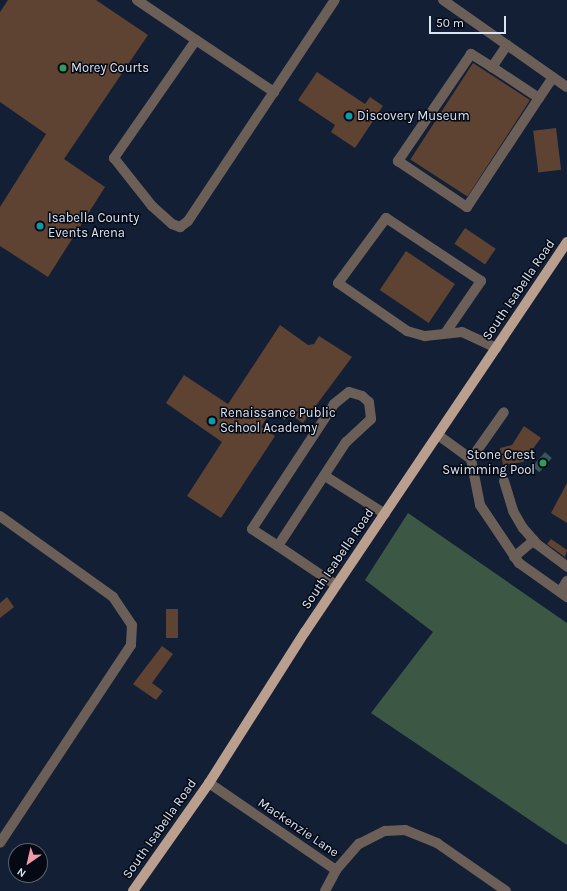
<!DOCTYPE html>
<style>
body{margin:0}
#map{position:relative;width:567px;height:891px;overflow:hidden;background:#121f35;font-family:Karla,sans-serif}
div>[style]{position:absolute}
.forest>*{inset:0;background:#3d5745}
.water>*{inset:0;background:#34595d;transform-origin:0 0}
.building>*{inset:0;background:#5e4232;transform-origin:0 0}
.minor>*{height:10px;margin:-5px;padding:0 5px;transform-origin:5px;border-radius:5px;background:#6c5f57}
.major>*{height:10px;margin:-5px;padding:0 5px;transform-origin:5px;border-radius:5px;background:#ba9f8e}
.dots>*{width:11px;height:11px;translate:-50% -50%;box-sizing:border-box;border:2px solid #040913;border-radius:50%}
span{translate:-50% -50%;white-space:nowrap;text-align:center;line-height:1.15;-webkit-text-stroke:3px #040913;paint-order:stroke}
.poi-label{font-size:13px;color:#dbe4f4}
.left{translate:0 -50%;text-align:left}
.right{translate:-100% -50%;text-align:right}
.street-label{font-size:13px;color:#dbe4f4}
.north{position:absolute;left:8px;top:843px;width:40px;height:40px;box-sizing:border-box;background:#040913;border:1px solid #5a616d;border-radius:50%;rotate:214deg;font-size:11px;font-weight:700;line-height:16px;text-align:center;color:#dbe4f4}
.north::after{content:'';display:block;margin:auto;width:14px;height:18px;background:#f39aaa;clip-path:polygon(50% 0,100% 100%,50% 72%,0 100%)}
.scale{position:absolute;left:429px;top:16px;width:77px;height:18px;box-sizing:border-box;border:2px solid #dbe4f4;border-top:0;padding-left:5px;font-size:12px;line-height:14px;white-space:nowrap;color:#dbe4f4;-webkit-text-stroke:3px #040913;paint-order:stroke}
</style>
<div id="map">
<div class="forest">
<i style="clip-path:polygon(408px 513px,567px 623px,567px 845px,371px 713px,433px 632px,365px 580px)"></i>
</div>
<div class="water">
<i style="left:545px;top:452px;width:9px;height:19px;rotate:41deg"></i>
</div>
<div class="building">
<i style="clip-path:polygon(8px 0,96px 0,148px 35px,64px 159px,105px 187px,48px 277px,0 246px,0 207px,46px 134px,0 102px,0 12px)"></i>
<i style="left:473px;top:63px;width:68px;height:115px;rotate:33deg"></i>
<i style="clip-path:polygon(317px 72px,365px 104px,370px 97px,383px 106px,355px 148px,331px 132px,335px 125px,298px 100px)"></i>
<i style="left:556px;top:128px;width:42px;height:23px;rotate:83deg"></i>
<i style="left:465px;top:228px;width:37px;height:19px;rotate:34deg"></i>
<i style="left:406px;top:251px;width:59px;height:47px;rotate:34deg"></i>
<i style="clip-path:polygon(280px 325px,308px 345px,314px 344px,319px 336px,352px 357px,303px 423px,289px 414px,285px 420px,271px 411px,261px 427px,275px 436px,221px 518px,187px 496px,222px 442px,166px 403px,184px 375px,228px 404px)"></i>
<i style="clip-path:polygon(524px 426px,541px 438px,523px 462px,503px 465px,500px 448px,512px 445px)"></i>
<i style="clip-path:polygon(567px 483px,567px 523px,551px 513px)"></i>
<i style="clip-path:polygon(551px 539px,567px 550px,565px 557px,547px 544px)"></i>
<i style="clip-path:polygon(7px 597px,14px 607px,0 618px,0 603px)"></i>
<i style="left:166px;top:609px;width:12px;height:29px"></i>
<i style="clip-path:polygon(162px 646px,173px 654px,152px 683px,163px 691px,156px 700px,133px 684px)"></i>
</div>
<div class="minor">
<i style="left:137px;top:0;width:71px;rotate:34.1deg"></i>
<i style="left:196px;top:40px;width:144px;rotate:124.8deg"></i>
<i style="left:114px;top:158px;width:61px;rotate:51.6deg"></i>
<i style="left:152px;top:206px;width:27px;rotate:42deg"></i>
<i style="left:172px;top:224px;width:9px;rotate:21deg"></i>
<i style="left:180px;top:227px;width:10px;rotate:-37deg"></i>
<i style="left:188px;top:221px;width:265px;rotate:-56.4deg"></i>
<i style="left:443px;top:0;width:151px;rotate:35.1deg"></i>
<i style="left:196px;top:40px;width:94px;rotate:33.7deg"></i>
<i style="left:507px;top:45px;width:27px;rotate:124deg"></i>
<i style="left:492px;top:67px;width:56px;rotate:33.4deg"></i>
<i style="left:539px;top:98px;width:25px;rotate:-56deg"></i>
<i style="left:492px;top:67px;width:25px;rotate:-148deg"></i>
<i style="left:471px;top:54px;width:130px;rotate:124.3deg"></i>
<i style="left:398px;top:161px;width:83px;rotate:33.7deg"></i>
<i style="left:467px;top:207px;width:131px;rotate:-56.6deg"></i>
<i style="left:446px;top:332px;width:62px;rotate:-55.5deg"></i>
<i style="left:481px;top:281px;width:114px;rotate:-146.4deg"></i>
<i style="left:386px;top:218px;width:81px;rotate:126.4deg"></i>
<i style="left:338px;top:283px;width:84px;rotate:34.8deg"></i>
<i style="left:407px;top:331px;width:19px;rotate:16deg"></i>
<i style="left:425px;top:336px;width:37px;rotate:-6deg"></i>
<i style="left:462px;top:332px;width:38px;rotate:25deg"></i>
<i style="left:438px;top:435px;width:41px;rotate:36deg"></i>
<i style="left:471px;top:459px;width:47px;rotate:78.9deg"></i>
<i style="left:480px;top:505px;width:70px;rotate:56.1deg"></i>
<i style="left:519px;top:563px;width:59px;rotate:35.3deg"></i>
<i style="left:471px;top:459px;width:57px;rotate:-54.9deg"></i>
<i style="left:325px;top:476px;width:71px;rotate:32.3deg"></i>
<i style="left:504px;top:481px;width:31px;rotate:73deg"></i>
<i style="left:513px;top:511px;width:20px;rotate:60deg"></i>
<i style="left:523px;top:528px;width:21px;rotate:49deg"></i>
<i style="left:537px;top:544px;width:38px;rotate:37deg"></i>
<i style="left:0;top:516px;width:139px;rotate:35.6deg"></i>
<i style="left:113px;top:597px;width:34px;rotate:56deg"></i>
<i style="left:132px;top:625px;width:20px;rotate:93deg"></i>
<i style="left:131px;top:645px;width:237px;rotate:123.5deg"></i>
<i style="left:278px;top:546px;width:31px;rotate:-147deg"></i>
<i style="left:252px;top:529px;width:149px;rotate:-56.7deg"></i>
<i style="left:334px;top:404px;width:19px;rotate:-39deg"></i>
<i style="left:349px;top:392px;width:14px;rotate:17deg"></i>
<i style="left:362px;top:396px;width:9px;rotate:41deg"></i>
<i style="left:369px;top:402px;width:17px;rotate:83deg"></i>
<i style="left:371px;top:419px;width:34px;rotate:137deg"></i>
<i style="left:346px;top:442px;width:124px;rotate:123.2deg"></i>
<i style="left:278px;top:546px;width:70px;rotate:33.9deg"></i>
<i style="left:514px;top:557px;width:26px;rotate:-40deg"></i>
<i style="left:560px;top:592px;width:13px;rotate:-58deg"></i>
<i style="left:209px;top:783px;width:154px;rotate:34.4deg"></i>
<i style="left:325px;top:891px;width:24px;rotate:-62deg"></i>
<i style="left:336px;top:870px;width:35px;rotate:-49deg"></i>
<i style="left:359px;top:844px;width:29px;rotate:-27deg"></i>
<i style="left:385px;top:831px;width:20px;rotate:-3deg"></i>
<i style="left:405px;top:830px;width:35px;rotate:22deg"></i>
<i style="left:437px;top:843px;width:84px;rotate:34.8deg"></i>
</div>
<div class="major">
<i style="left:133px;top:891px;width:132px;rotate:-54.9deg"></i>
<i style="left:209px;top:783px;width:179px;rotate:-57.6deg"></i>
<i style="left:305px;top:632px;width:470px;rotate:-56.1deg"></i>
</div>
<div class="dots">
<i style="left:63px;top:68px;background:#2e9e5b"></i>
<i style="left:349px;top:116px;background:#0f9aa8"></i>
<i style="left:40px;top:226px;background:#0f9aa8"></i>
<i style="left:212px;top:421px;background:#0f9aa8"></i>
<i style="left:543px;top:463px;background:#2e9e5b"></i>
</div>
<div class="poi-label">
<span class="left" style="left:71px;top:68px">Morey Courts</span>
<span class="left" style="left:357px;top:116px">Discovery Museum</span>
<span class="left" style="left:48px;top:226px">Isabella County<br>Events Arena</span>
<span class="left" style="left:220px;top:421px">Renaissance Public<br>School Academy</span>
<span class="right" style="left:535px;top:463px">Stone Crest<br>Swimming Pool</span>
</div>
<div class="street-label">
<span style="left:519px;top:290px;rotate:-56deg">South Isabella Road</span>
<span style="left:338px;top:559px;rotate:-56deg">South Isabella Road</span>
<span style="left:298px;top:828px;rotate:34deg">Mackenzie Lane</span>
<span style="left:160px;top:829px;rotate:-55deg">South Isabella Road</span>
</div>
<div class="north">N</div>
<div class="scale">50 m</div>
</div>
